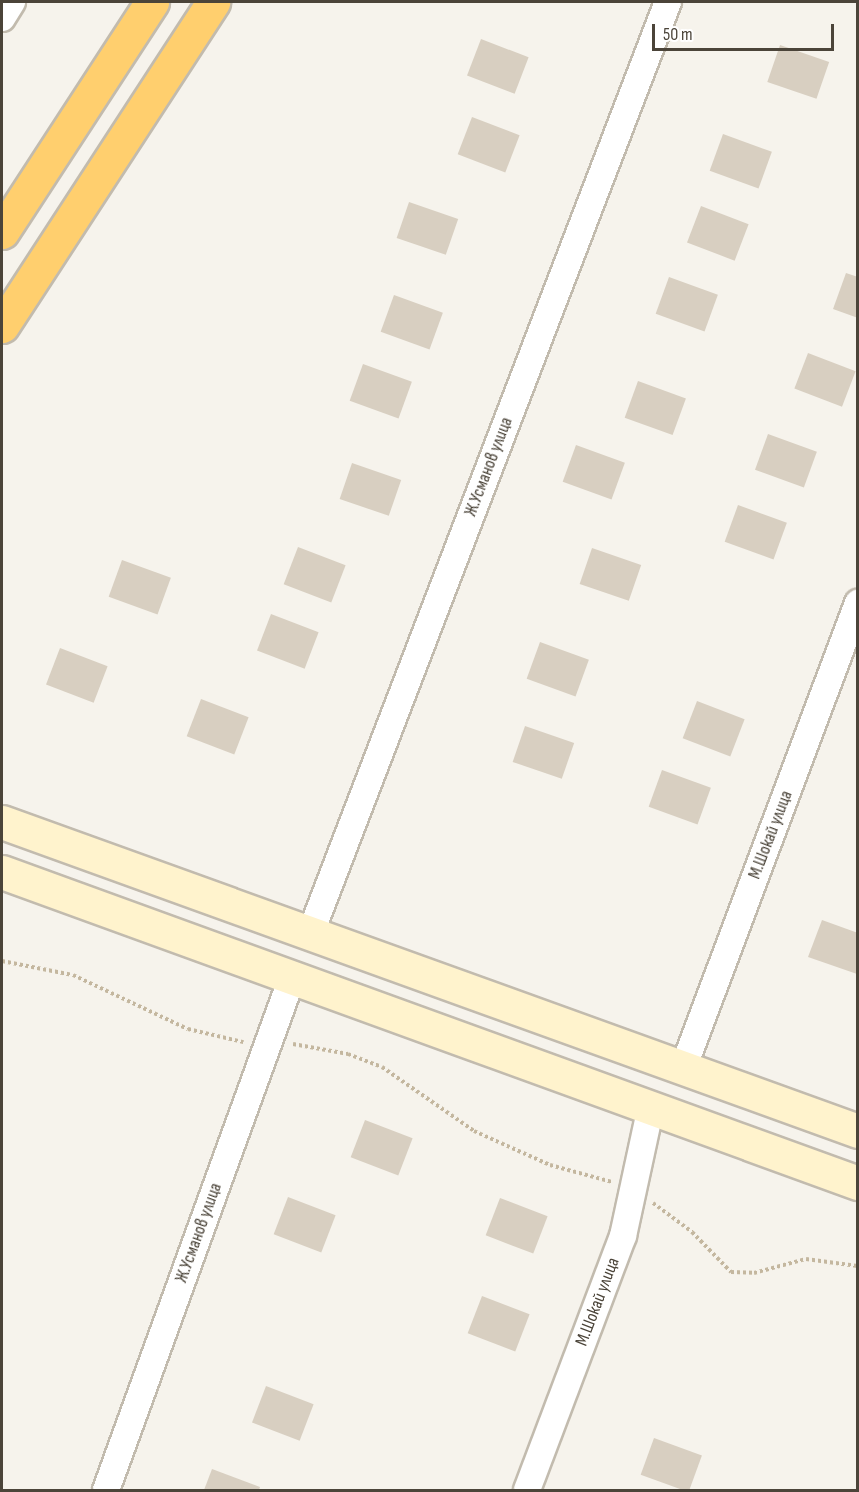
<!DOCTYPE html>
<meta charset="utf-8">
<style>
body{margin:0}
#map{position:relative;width:859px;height:1492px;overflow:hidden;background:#f6f3ec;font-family:"Sofia Sans Condensed",sans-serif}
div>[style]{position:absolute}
.building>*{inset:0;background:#d8cfc1;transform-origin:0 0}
.path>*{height:4px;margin-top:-2px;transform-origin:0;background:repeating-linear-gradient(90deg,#c4b79f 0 3px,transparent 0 6px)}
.roads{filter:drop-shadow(2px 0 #c2bbae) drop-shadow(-2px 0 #c2bbae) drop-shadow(0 2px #c2bbae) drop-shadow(0 -2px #c2bbae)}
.street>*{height:26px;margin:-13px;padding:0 13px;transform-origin:13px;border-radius:13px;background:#fff}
.secondary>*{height:33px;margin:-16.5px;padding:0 16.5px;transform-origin:16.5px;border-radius:16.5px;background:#fff3cd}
.highway>*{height:33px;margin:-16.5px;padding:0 16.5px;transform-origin:16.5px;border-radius:16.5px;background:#ffcf6e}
span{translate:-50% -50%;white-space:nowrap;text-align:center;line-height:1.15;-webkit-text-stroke:4.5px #fff;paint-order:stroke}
.street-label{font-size:18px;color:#4b4439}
.frame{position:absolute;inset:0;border:3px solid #4b4439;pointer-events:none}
.scale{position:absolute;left:652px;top:24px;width:182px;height:27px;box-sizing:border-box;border:3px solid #4b4439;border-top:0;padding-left:8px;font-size:18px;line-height:21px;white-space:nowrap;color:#4b4439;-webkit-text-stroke:4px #fff;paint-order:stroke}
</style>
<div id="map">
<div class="building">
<i style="left:481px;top:39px;width:51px;height:39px;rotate:21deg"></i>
<i style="left:780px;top:45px;width:52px;height:39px;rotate:19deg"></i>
<i style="left:472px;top:117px;width:51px;height:40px;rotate:21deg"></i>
<i style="left:723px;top:134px;width:52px;height:39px;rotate:20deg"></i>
<i style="left:409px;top:202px;width:52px;height:38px;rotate:19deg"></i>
<i style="left:701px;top:206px;width:51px;height:39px;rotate:21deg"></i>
<i style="clip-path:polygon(846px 273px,858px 277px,858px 318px,833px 309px)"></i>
<i style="left:669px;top:277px;width:52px;height:39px;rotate:20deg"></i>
<i style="left:394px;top:295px;width:52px;height:39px;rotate:20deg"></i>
<i style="left:808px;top:353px;width:51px;height:38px;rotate:21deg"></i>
<i style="left:363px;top:364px;width:52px;height:39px;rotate:20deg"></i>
<i style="left:638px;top:381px;width:51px;height:39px;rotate:20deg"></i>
<i style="left:768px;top:434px;width:52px;height:38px;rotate:20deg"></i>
<i style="left:576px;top:445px;width:52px;height:39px;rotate:20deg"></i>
<i style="left:352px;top:463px;width:52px;height:38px;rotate:19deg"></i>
<i style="left:738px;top:505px;width:52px;height:39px;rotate:20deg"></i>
<i style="left:298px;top:547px;width:51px;height:40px;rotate:21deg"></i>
<i style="left:592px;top:548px;width:52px;height:38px;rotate:19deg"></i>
<i style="left:122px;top:560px;width:52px;height:39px;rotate:20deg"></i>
<i style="left:271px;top:614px;width:51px;height:39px;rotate:21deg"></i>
<i style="left:540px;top:642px;width:52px;height:39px;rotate:20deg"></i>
<i style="left:60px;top:648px;width:51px;height:39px;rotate:21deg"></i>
<i style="left:201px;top:699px;width:51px;height:40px;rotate:21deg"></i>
<i style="left:697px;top:701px;width:51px;height:40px;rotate:21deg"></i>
<i style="left:525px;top:726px;width:52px;height:38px;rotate:19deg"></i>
<i style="left:662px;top:770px;width:52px;height:39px;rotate:20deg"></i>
<i style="clip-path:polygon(822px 920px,858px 933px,857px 974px,808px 957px)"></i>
<i style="left:365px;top:1120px;width:51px;height:40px;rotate:21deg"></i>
<i style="left:288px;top:1197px;width:51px;height:40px;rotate:21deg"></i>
<i style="left:500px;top:1198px;width:51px;height:40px;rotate:21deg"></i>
<i style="left:482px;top:1296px;width:51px;height:40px;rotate:21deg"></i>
<i style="left:266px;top:1386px;width:51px;height:39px;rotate:21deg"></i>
<i style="left:654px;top:1438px;width:51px;height:39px;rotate:20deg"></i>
<i style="clip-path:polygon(212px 1469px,260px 1487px,259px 1490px,204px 1490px)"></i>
</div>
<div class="path">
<i style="left:2px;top:961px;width:72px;rotate:11.2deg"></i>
<i style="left:73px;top:975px;width:127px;rotate:25.2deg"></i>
<i style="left:188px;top:1029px;width:57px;rotate:13.3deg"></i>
<i style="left:293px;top:1044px;width:56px;rotate:10.3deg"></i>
<i style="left:348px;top:1054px;width:36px;rotate:21deg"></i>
<i style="left:382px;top:1067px;width:112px;rotate:34.8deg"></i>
<i style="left:474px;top:1131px;width:83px;rotate:24.1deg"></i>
<i style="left:550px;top:1165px;width:64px;rotate:15.3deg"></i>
<i style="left:653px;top:1203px;width:49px;rotate:36.6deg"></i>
<i style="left:692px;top:1232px;width:56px;rotate:45.7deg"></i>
<i style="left:731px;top:1272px;width:23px;rotate:2deg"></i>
<i style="left:754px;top:1273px;width:54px;rotate:-15.1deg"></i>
<i style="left:806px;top:1259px;width:52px;rotate:7.7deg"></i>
</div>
<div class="roads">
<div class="street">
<i style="left:2px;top:18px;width:19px;rotate:-58deg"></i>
<i style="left:311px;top:932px;width:996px;rotate:-69deg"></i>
<i style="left:684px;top:1066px;width:495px;rotate:-69.4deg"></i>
<i style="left:106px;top:1490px;width:548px;rotate:-70.04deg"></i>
<i style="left:527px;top:1490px;width:272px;rotate:-69.3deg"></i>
<i style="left:623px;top:1236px;width:132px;rotate:-77.8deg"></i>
</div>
<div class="secondary">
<i style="left:2px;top:822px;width:910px;rotate:19.85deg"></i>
<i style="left:2px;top:872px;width:911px;rotate:19.97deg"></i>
</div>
<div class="highway">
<i style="left:2px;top:232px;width:275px;rotate:-56.9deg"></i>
<i style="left:2px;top:326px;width:387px;rotate:-56.9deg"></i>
</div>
</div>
<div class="street-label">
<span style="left:489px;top:467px;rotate:-69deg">Ж.Усманов улица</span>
<span style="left:771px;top:835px;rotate:-69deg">М.Шокай улица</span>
<span style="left:199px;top:1233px;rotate:-70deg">Ж.Усманов улица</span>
<span style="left:598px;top:1302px;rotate:-69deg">М.Шокай улица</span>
</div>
<div class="frame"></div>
<div class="scale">50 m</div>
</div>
